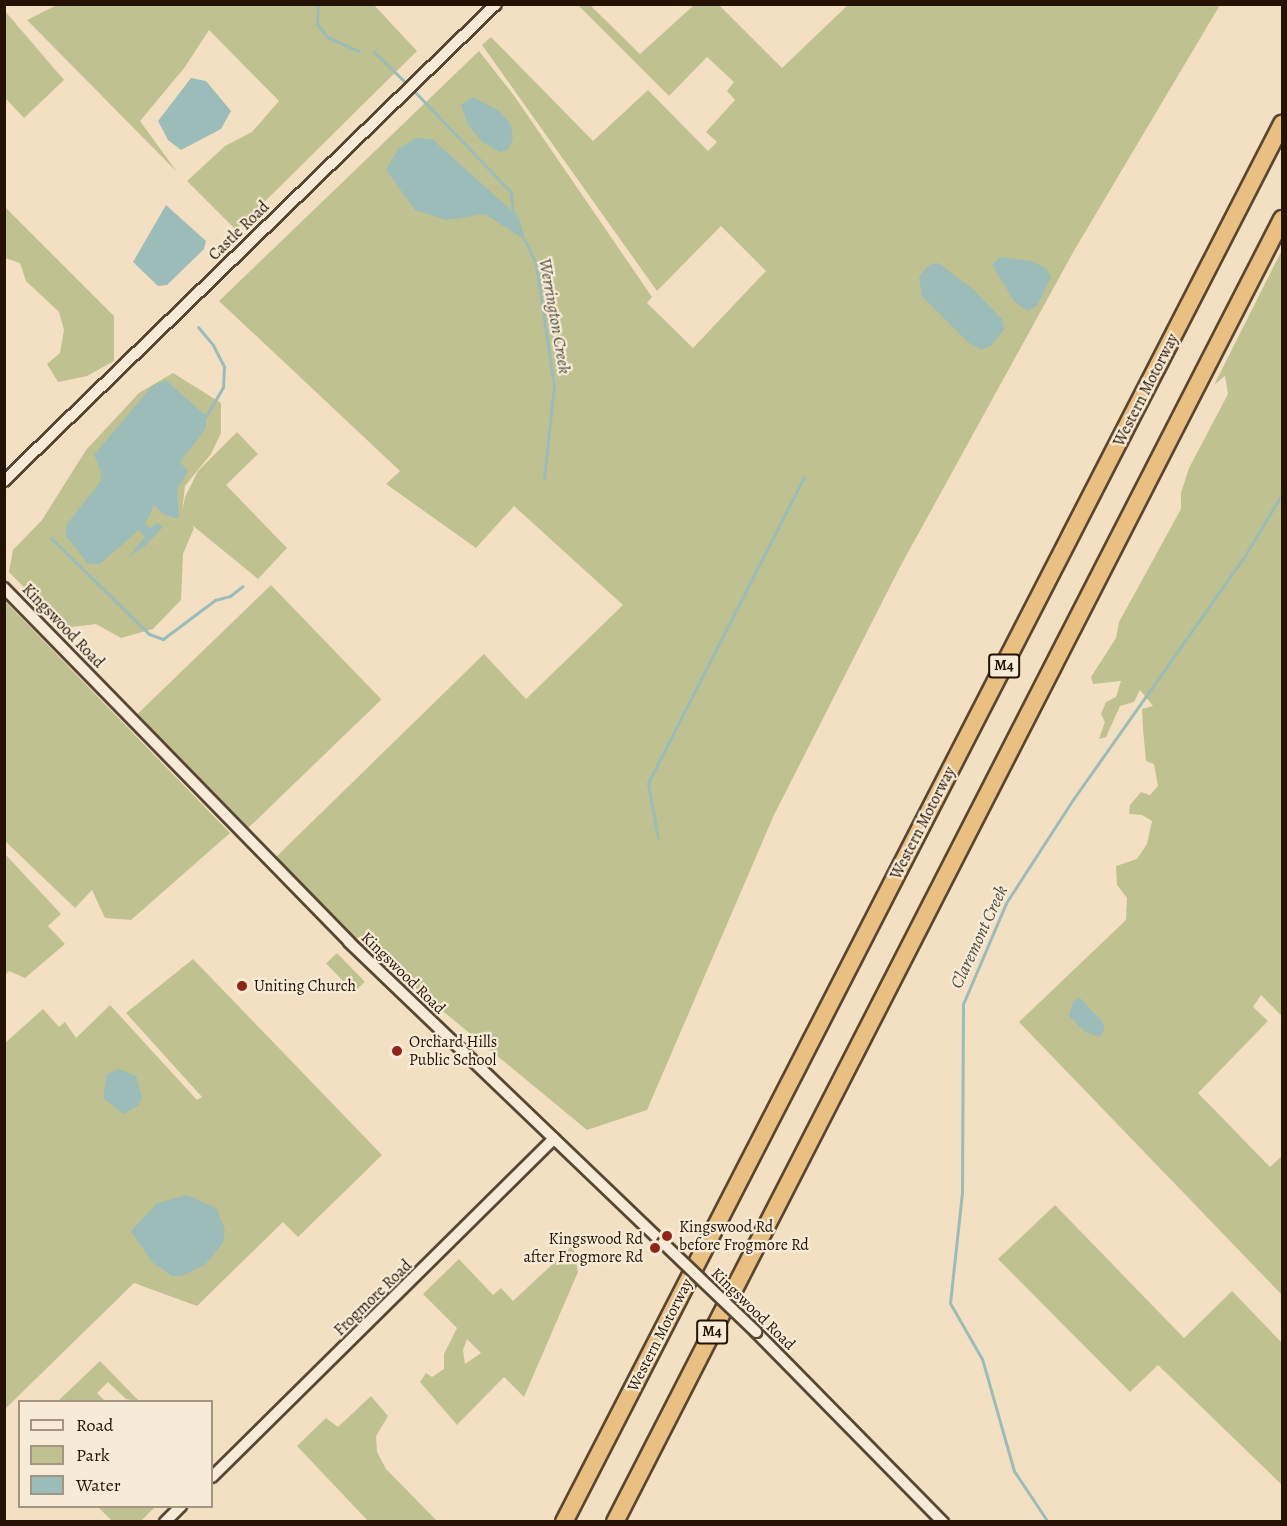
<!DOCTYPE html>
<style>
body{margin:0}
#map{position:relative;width:1287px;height:1526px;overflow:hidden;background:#f3e0c3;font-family:Alegreya,serif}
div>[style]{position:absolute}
.green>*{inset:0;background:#c0c190;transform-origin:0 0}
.water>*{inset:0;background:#9cbcb9}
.stream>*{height:3px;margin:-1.5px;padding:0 1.5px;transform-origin:1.5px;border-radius:1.5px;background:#9cbcb9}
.roads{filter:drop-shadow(2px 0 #584632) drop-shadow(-2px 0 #584632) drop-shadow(0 2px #584632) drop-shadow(0 -2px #584632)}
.minor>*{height:10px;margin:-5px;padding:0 5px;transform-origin:5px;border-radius:5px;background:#f7ebd8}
.highway>*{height:16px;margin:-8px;padding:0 8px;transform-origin:8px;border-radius:8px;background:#eac082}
.bridges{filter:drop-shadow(2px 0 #584632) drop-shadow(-2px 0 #584632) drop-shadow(0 2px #584632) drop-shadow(0 -2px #584632)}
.minor-bridge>*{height:10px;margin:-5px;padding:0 5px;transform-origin:5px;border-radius:5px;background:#f7ebd8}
.dots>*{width:16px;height:16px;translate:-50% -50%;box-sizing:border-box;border:3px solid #f7ebd8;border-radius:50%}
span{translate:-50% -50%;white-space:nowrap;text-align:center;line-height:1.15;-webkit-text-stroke:4.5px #f7ebd8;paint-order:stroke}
.shield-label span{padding:2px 4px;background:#f7ebd8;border:2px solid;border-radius:4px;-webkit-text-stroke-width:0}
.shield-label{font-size:15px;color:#241302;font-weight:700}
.street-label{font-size:16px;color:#241302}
.poi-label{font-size:16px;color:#241302}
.left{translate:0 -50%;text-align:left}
.right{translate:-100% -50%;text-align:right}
.water-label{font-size:18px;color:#4e4e42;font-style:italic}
.frame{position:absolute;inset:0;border:6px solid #241302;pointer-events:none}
.legend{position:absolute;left:18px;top:1400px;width:195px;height:108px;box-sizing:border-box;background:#f7ebd8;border:2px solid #a39582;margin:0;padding:8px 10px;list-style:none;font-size:18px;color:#241302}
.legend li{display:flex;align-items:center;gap:12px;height:30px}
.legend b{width:30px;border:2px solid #a39582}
</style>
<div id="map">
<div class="green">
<i style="clip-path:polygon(57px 5px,374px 5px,417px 51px,236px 230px,187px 181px,225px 146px,252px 132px,279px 101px,209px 30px,185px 67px,140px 121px,177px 172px,27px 20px)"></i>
<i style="clip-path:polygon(578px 5px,590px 5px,640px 54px,694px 5px,719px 5px,782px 68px,848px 5px,1220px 5px,1075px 249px,900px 567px,774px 815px,647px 1110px,587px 1130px,347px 932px,276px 857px,484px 654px,526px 699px,623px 605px,514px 506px,476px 548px,386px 484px,400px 471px,219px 301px,479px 51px,515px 97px,652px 297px,647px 303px,693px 348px,766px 271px,721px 226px,657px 291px,482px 45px,491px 37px,593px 141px,648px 90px,708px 151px,717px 142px,706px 132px,735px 100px,727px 91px,734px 82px,707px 57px,669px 96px)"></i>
<i style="clip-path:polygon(4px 10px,64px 80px,24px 118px,5px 98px)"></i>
<i style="clip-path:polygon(5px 207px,114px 316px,114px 361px,87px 376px,58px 382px,47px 364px,60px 353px,64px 330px,59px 312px,26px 281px,20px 263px,5px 258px)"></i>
<i style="clip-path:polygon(1282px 250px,1282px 1016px,1261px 995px,1253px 1007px,1268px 1021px,1198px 1093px,1270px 1167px,1282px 1156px,1282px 1295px,1019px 1022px,1126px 920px,1127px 898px,1117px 885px,1116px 866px,1137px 859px,1147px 844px,1152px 821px,1142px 815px,1129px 814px,1130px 805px,1141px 792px,1150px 795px,1158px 786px,1154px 764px,1146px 761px,1143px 729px,1142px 709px,1153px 706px,1140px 690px,1134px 702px,1120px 706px,1106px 737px,1099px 739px,1105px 722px,1101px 714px,1106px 702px,1116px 697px,1121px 681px,1093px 684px,1091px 677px,1116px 638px,1119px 622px,1181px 509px,1181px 493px,1189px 468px,1228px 394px,1225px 376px,1214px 385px)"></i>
<i style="clip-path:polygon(173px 373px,221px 403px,221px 433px,211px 454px,185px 486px,182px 512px,185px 497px,198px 471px,237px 432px,258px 454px,226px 485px,287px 548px,258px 579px,192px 525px,194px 528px,183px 554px,181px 600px,153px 629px,121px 638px,96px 624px,64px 628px,9px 572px,13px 550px,42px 520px,86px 450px,139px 393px)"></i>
<i style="left:271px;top:585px;width:159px;height:186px;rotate:46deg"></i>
<i style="clip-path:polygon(4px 600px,230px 833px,131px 920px,105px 918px,92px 890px,75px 908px,5px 841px)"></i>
<i style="clip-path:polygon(5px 854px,61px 914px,48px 926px,65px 944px,25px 978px,9px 971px,5px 975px)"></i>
<i style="left:337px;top:953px;width:40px;height:15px;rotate:46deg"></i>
<i style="clip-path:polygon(193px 959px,382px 1155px,298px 1237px,283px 1222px,197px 1306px,134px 1283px,5px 1409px,5px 1043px,43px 1009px,59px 1027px,65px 1022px,76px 1038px,110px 1005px,197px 1100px,202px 1097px,126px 1013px)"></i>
<i style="clip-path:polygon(1055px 1205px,1184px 1338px,1232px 1291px,1282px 1343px,1282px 1485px,1158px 1365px,1130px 1392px,998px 1259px)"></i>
<i style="clip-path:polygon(evenodd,573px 1245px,578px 1272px,524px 1397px,504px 1377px,457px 1425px,420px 1382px,426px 1373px,432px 1377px,444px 1369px,444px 1354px,457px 1328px,423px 1294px,459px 1259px,493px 1295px,501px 1288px,513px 1301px,573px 1245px,467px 1339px,481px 1353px,465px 1364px,463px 1350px,467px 1339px)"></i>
<i style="clip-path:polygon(100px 1361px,139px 1401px,126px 1399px,108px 1382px,97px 1393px,105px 1401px,58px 1401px)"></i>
<i style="clip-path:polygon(371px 1396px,388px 1416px,376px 1436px,377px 1452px,386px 1469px,437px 1521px,368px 1521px,297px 1446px,326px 1418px,338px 1427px)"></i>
<i style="clip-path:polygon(98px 1507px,155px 1507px,140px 1522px,112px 1521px)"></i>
</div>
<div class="water">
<i style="clip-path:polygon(191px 78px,206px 81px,231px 111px,221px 129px,181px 150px,168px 140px,158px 121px)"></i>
<i style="clip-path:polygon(473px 97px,498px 110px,511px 124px,513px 139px,508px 150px,500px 152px,482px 142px,468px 125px,461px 105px)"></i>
<i style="clip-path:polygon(416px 138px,432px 139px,519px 217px,525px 240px,485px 214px,446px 220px,415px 210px,386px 170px,398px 149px)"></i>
<i style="clip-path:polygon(166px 205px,206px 241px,204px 249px,167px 285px,158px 286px,133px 262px)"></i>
<i style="clip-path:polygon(1000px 257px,1031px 261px,1046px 268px,1051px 277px,1037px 306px,1027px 311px,1014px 301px,992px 265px)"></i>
<i style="clip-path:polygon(938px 263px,973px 289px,1002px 319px,1004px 329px,991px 346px,981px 350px,969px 343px,922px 296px,919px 277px,929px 265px)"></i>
<i style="clip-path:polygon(166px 380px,206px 416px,206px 428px,180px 462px,188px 471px,177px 490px,179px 519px,164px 515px,154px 505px,145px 525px,151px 528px,157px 523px,163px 527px,146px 545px,127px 558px,145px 537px,139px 530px,100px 564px,88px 564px,65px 535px,67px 524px,100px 482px,101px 472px,94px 455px,153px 385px)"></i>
<i style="clip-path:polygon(1080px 998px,1101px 1020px,1105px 1029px,1100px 1037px,1085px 1032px,1069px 1016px,1073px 1001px)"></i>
<i style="clip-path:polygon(119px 1069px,136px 1076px,142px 1097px,139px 1105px,123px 1114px,103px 1098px,107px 1074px)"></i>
<i style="clip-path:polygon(187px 1195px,216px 1208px,225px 1229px,223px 1243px,205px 1265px,182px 1276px,172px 1276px,152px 1262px,131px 1231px,157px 1203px)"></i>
</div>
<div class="stream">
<i style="left:318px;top:4px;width:20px;rotate:93deg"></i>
<i style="left:317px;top:24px;width:16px;rotate:52deg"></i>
<i style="left:327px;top:37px;width:35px;rotate:24deg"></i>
<i style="left:374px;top:52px;width:46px;rotate:44.1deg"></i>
<i style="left:415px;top:92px;width:139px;rotate:46.2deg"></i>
<i style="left:511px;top:192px;width:21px;rotate:85deg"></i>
<i style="left:524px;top:239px;width:28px;rotate:64deg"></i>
<i style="left:536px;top:264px;width:123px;rotate:81.6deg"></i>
<i style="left:554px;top:386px;width:93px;rotate:96.2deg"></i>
<i style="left:198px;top:327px;width:23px;rotate:50deg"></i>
<i style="left:213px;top:345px;width:25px;rotate:63deg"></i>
<i style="left:224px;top:367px;width:20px;rotate:93deg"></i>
<i style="left:223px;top:387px;width:34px;rotate:120deg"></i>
<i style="left:51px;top:538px;width:137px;rotate:44.4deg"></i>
<i style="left:149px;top:634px;width:15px;rotate:20deg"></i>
<i style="left:163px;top:639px;width:65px;rotate:-36.9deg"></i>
<i style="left:215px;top:600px;width:16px;rotate:-15deg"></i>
<i style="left:230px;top:596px;width:16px;rotate:-38deg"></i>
<i style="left:658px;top:838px;width:56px;rotate:-100.3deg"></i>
<i style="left:648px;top:783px;width:343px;rotate:-63deg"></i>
<i style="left:1048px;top:1522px;width:61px;rotate:-123.7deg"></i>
<i style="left:1014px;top:1471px;width:116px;rotate:-105.9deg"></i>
<i style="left:982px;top:1359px;width:64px;rotate:-119.7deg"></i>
<i style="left:950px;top:1303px;width:112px;rotate:-83.8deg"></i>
<i style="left:962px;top:1192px;width:188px;rotate:-89.7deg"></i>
<i style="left:963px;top:1004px;width:110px;rotate:-66.9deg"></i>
<i style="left:1006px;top:903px;width:125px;rotate:-57.1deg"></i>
<i style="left:1074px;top:798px;width:295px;rotate:-54.8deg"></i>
<i style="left:1244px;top:557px;width:74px;rotate:-58.9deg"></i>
</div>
<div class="roads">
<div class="minor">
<i style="left:4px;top:481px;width:685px;rotate:-44.11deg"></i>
<i style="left:4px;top:588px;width:494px;rotate:45.7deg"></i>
<i style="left:349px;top:942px;width:435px;rotate:43.8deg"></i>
<i style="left:756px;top:1332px;width:267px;rotate:45.5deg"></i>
<i style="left:212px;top:1477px;width:481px;rotate:-44.7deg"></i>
<i style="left:165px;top:1522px;width:23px;rotate:-45deg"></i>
</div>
<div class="highway">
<i style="left:564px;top:1522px;width:1572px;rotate:-62.82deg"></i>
<i style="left:615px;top:1522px;width:1464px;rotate:-62.89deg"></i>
</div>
</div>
<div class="bridges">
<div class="minor-bridge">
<i style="left:663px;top:1243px;width:129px;rotate:43.7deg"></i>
</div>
</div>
<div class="dots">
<i style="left:242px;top:986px;background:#8f2418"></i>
<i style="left:397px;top:1051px;background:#8f2418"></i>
<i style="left:667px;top:1236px;background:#8f2418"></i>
<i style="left:655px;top:1248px;background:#8f2418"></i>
</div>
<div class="shield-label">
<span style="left:1004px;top:666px">M4</span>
<span style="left:712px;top:1332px">M4</span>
</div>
<div class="street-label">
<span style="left:239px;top:231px;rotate:-44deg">Castle Road</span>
<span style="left:1146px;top:390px;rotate:-63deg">Western Motorway</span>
<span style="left:63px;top:626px;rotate:46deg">Kingswood Road</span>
<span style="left:923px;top:823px;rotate:-63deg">Western Motorway</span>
<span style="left:403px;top:973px;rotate:44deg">Kingswood Road</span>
<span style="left:373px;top:1298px;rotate:-44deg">Frogmore Road</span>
<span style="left:753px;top:1309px;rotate:44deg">Kingswood Road</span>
<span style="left:660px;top:1335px;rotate:-63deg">Western Motorway</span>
</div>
<div class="poi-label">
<span class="left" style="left:254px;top:986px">Uniting Church</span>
<span class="left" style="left:409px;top:1051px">Orchard Hills<br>Public School</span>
<span class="left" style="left:679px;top:1236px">Kingswood Rd<br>before Frogmore Rd</span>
<span class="right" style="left:643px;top:1248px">Kingswood Rd<br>after Frogmore Rd</span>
</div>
<div class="water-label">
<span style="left:555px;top:316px;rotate:80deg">Werrington Creek</span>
<span style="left:979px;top:937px;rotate:-65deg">Claremont Creek</span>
</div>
<div class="frame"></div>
<ul class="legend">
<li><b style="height:8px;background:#f7ebd8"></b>Road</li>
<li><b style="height:16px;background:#c0c190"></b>Park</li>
<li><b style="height:16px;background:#9cbcb9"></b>Water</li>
</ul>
</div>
